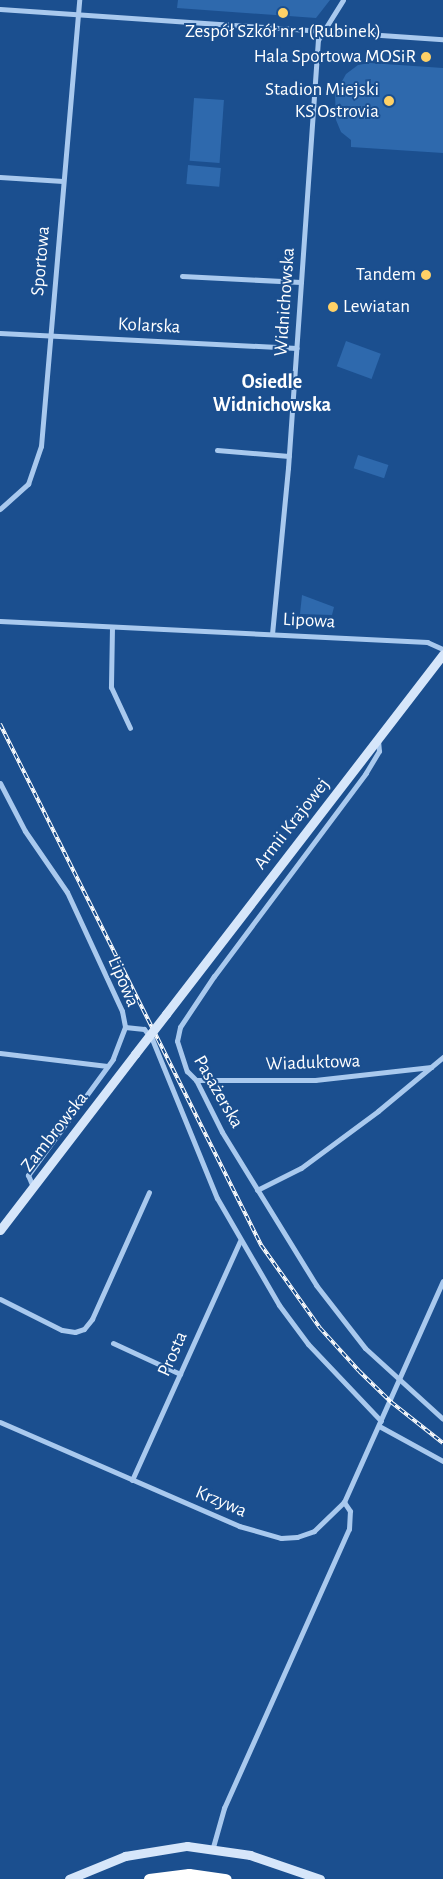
<!DOCTYPE html>
<meta charset="utf-8">
<style>
body{margin:0}
#map{position:relative;width:443px;height:1879px;overflow:hidden;background:#1b4f8f;font-family:"Alegreya Sans",sans-serif}
div>[style]{position:absolute}
.green>*{inset:0;background:#2e69ad;transform-origin:0 0}
.street>*{height:5px;margin:-2.5px;padding:0 2.5px;transform-origin:2.5px;border-radius:2.5px;background:#a9c9ee}
.secondary>*{height:9px;margin:-4.5px;padding:0 4.5px;transform-origin:4.5px;border-radius:4.5px;background:#d6e6fa}
.highway>*{height:11px;margin:-5.5px;padding:0 5.5px;transform-origin:5.5px;border-radius:5.5px;background:#fff}
.rail>*{height:4px;margin-top:-2px;transform-origin:0;background:repeating-linear-gradient(90deg,#1b4f8f 0 5.5px,#fff 0 11px);box-sizing:border-box;border-block:1px solid #fff}
.secondary-bridge>*{height:9px;margin:-4.5px;padding:0 4.5px;transform-origin:4.5px;border-radius:4.5px;background:#d6e6fa}
.dots>*{width:14px;height:14px;translate:-50% -50%;box-sizing:border-box;border:2px solid #1b4f8f;border-radius:50%}
span{translate:-50% -50%;white-space:nowrap;text-align:center;line-height:1.15;-webkit-text-stroke:4px #1b4f8f;paint-order:stroke}
.poi-label{font-size:19px;color:#fff}
.right{translate:-100% -50%;text-align:right}
.left{translate:0 -50%;text-align:left}
.street-label{font-size:19px;color:#fff}
.neighbourhood-label{font-size:20px;color:#fff;font-weight:700}
</style>
<div id="map">
<div class="green">
<i style="clip-path:polygon(178px 0,330px 0,316px 18px,177px 8px)"></i>
<i style="clip-path:polygon(370px 63px,443px 68px,443px 153px,351px 147px,351px 140px,341px 132px,336px 120px,335px 94px,346px 74px,358px 65px)"></i>
<i style="left:194px;top:98px;width:30px;height:63px;rotate:4deg"></i>
<i style="left:188px;top:165px;width:33px;height:19px;rotate:5deg"></i>
<i style="left:346px;top:341px;width:37px;height:27px;rotate:20deg"></i>
<i style="left:358px;top:455px;width:32px;height:14px;rotate:18deg"></i>
<i style="clip-path:polygon(302px 595px,334px 607px,332px 615px,300px 614px)"></i>
</div>
<div class="street">
<i style="left:0;top:9px;width:444px;rotate:3.9deg"></i>
<i style="left:0;top:177px;width:63px;rotate:3.6deg"></i>
<i style="left:182px;top:276px;width:119px;rotate:2.9deg"></i>
<i style="left:0;top:333px;width:297px;rotate:2.9deg"></i>
<i style="left:217px;top:450px;width:72px;rotate:4.8deg"></i>
<i style="left:0;top:509px;width:38px;rotate:-42deg"></i>
<i style="left:28px;top:484px;width:40px;rotate:-71.1deg"></i>
<i style="left:41px;top:446px;width:448px;rotate:-85.1deg"></i>
<i style="left:0;top:621px;width:428px;rotate:2.8deg"></i>
<i style="left:427px;top:642px;width:17px;rotate:24deg"></i>
<i style="left:112px;top:627px;width:60px;rotate:91deg"></i>
<i style="left:111px;top:687px;width:45px;rotate:65.1deg"></i>
<i style="left:272px;top:634px;width:167px;rotate:-84.5deg"></i>
<i style="left:288px;top:468px;width:429px;rotate:-86deg"></i>
<i style="left:318px;top:40px;width:47px;rotate:-58deg"></i>
<i style="left:378px;top:740px;width:11px;rotate:85deg"></i>
<i style="left:379px;top:751px;width:26px;rotate:121deg"></i>
<i style="left:366px;top:773px;width:254px;rotate:126.8deg"></i>
<i style="left:214px;top:976px;width:61px;rotate:123.7deg"></i>
<i style="left:180px;top:1027px;width:14px;rotate:102deg"></i>
<i style="left:177px;top:1041px;width:32px;rotate:72deg"></i>
<i style="left:187px;top:1071px;width:13px;rotate:45deg"></i>
<i style="left:196px;top:1080px;width:58px;rotate:63.4deg"></i>
<i style="left:222px;top:1132px;width:180px;rotate:58.4deg"></i>
<i style="left:316px;top:1285px;width:80px;rotate:52.1deg"></i>
<i style="left:365px;top:1348px;width:105px;rotate:42.3deg"></i>
<i style="left:0;top:783px;width:54px;rotate:62.5deg"></i>
<i style="left:25px;top:831px;width:74px;rotate:55.5deg"></i>
<i style="left:67px;top:892px;width:131px;rotate:65.2deg"></i>
<i style="left:122px;top:1011px;width:16px;rotate:79deg"></i>
<i style="left:125px;top:1027px;width:34px;rotate:111deg"></i>
<i style="left:113px;top:1059px;width:144px;rotate:126.2deg"></i>
<i style="left:28px;top:1175px;width:13px;rotate:67deg"></i>
<i style="left:125px;top:1027px;width:19px;rotate:6deg"></i>
<i style="left:144px;top:1029px;width:13px;rotate:51deg"></i>
<i style="left:152px;top:1039px;width:172px;rotate:67.8deg"></i>
<i style="left:217px;top:1198px;width:124px;rotate:59.9deg"></i>
<i style="left:279px;top:1305px;width:49px;rotate:53.4deg"></i>
<i style="left:308px;top:1344px;width:106px;rotate:46.5deg"></i>
<i style="left:0;top:1053px;width:108px;rotate:6.9deg"></i>
<i style="left:196px;top:1080px;width:119px"></i>
<i style="left:315px;top:1080px;width:117px;rotate:-6.4deg"></i>
<i style="left:257px;top:1190px;width:49px;rotate:-26.6deg"></i>
<i style="left:301px;top:1168px;width:96px;rotate:-36.5deg"></i>
<i style="left:378px;top:1111px;width:85px;rotate:-39.7deg"></i>
<i style="left:0;top:1299px;width:69px;rotate:26.6deg"></i>
<i style="left:62px;top:1330px;width:13px;rotate:9deg"></i>
<i style="left:75px;top:1332px;width:9px;rotate:-18deg"></i>
<i style="left:84px;top:1329px;width:13px;rotate:-51deg"></i>
<i style="left:92px;top:1319px;width:139px;rotate:-65.8deg"></i>
<i style="left:113px;top:1343px;width:74px;rotate:24.8deg"></i>
<i style="left:0;top:1422px;width:261px;rotate:23.5deg"></i>
<i style="left:239px;top:1526px;width:44px;rotate:15.9deg"></i>
<i style="left:281px;top:1538px;width:16px;rotate:-4deg"></i>
<i style="left:297px;top:1537px;width:18px;rotate:-19deg"></i>
<i style="left:314px;top:1531px;width:42px;rotate:-44deg"></i>
<i style="left:344px;top:1502px;width:242px;rotate:-65.9deg"></i>
<i style="left:379px;top:1426px;width:73px;rotate:28.7deg"></i>
<i style="left:132px;top:1480px;width:262px;rotate:-65.7deg"></i>
<i style="left:213px;top:1847px;width:41px;rotate:-74.2deg"></i>
<i style="left:224px;top:1808px;width:306px;rotate:-65.9deg"></i>
<i style="left:349px;top:1529px;width:18px;rotate:-87deg"></i>
<i style="left:350px;top:1511px;width:11px;rotate:-124deg"></i>
</div>
<div class="secondary">
<i style="left:166px;top:1014px;width:454px;rotate:-52.4deg"></i>
<i style="left:0;top:1230px;width:222px;rotate:-52.5deg"></i>
<i style="left:69px;top:1879px;width:61px;rotate:-22.3deg"></i>
<i style="left:125px;top:1856px;width:63px;rotate:-9.2deg"></i>
<i style="left:187px;top:1846px;width:64px;rotate:8.1deg"></i>
<i style="left:250px;top:1855px;width:74px;rotate:18.9deg"></i>
</div>
<div class="highway">
<i style="left:149px;top:1879px;width:40px;rotate:-7.1deg"></i>
<i style="left:189px;top:1874px;width:37px;rotate:8deg"></i>
</div>
<div class="rail">
<i style="left:0;top:724px;width:583px;rotate:63.39deg"></i>
<i style="left:261px;top:1245px;width:102px;rotate:54.6deg"></i>
<i style="left:320px;top:1328px;width:58px;rotate:47.8deg"></i>
<i style="left:359px;top:1371px;width:45px;rotate:44.1deg"></i>
<i style="left:391px;top:1402px;width:66px;rotate:38.3deg"></i>
</div>
<div class="secondary-bridge">
<i style="left:135px;top:1054px;width:51px;rotate:-52.2deg"></i>
</div>
<div class="dots">
<i style="left:283px;top:13px;background:#ffd166"></i>
<i style="left:426px;top:57px;background:#ffd166"></i>
<i style="left:389px;top:101px;background:#ffd166"></i>
<i style="left:426px;top:275px;background:#ffd166"></i>
<i style="left:333px;top:307px;background:#ffd166"></i>
</div>
<div class="poi-label">
<span style="left:283px;top:32px">Zespół Szkół nr 1 (Rubinek)</span>
<span class="right" style="left:416px;top:57px">Hala Sportowa MOSiR</span>
<span class="right" style="left:379px;top:101px">Stadion Miejski<br>KS Ostrovia</span>
<span class="right" style="left:416px;top:275px">Tandem</span>
<span class="left" style="left:343px;top:307px">Lewiatan</span>
</div>
<div class="street-label">
<span style="left:41px;top:261px;rotate:-85deg">Sportowa</span>
<span style="left:285px;top:302px;rotate:-86deg">Widnichowska</span>
<span style="left:149px;top:326px;rotate:3deg">Kolarska</span>
<span style="left:309px;top:621px;rotate:3deg">Lipowa</span>
<span style="left:292px;top:824px;rotate:-52deg">Armii Krajowej</span>
<span style="left:123px;top:982px;rotate:67deg">Lipowa</span>
<span style="left:313px;top:1063px;rotate:-2deg">Wiaduktowa</span>
<span style="left:218px;top:1092px;rotate:60deg">Pasażerska</span>
<span style="left:55px;top:1132px;rotate:-52deg">Zambrowska</span>
<span style="left:173px;top:1354px;rotate:-66deg">Prosta</span>
<span style="left:221px;top:1502px;rotate:23deg">Krzywa</span>
</div>
<div class="neighbourhood-label">
<span style="left:272px;top:394px">Osiedle<br>Widnichowska</span>
</div>
</div>
